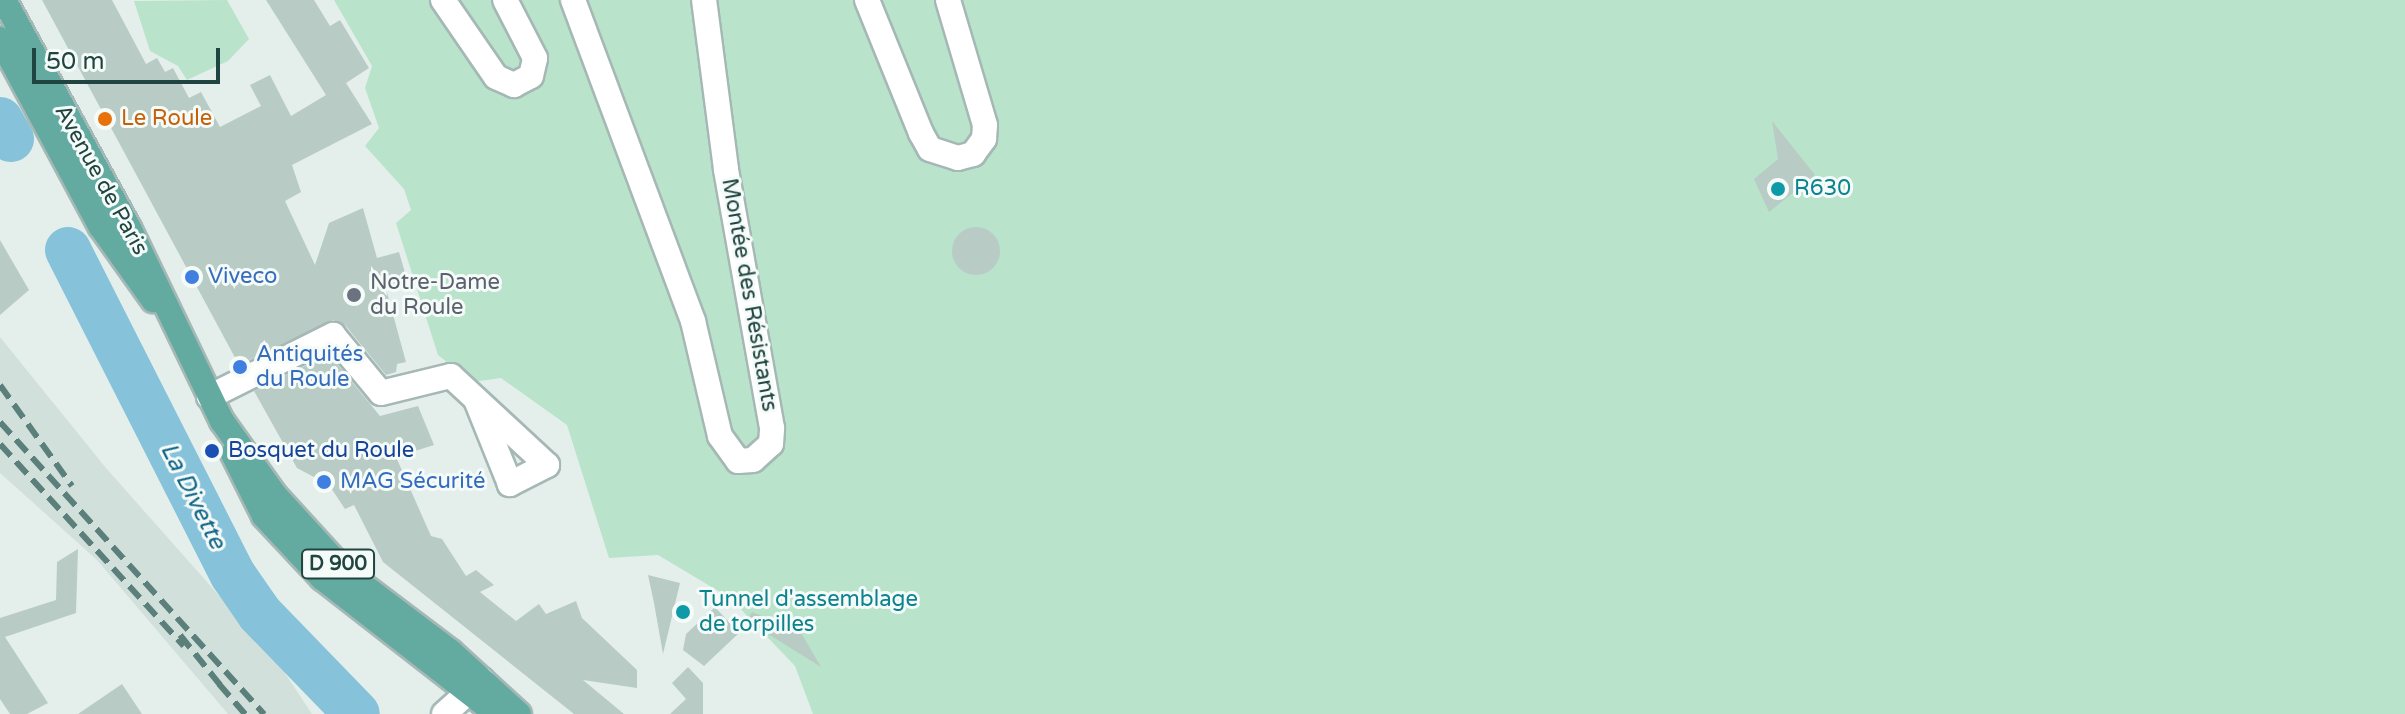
<!DOCTYPE html>
<meta charset="utf-8">
<style>
body{margin:0}
#map{position:relative;width:2405px;height:714px;overflow:hidden;background:#e4efec;font-family:"Varela Round",sans-serif}
div>[style]{position:absolute}
.built>*{inset:0;background:#d2e0db}
.green>*{inset:0;background:#bae3cb}
.river>*{height:46px;margin:-23px;padding:0 23px;transform-origin:23px;border-radius:23px;background:#86c2da}
.building>*{inset:0;background:#b9cbc5}
.round{border-radius:50%}
.roads{filter:drop-shadow(2px 0 #a5b8b5) drop-shadow(-2px 0 #a5b8b5) drop-shadow(0 2px #a5b8b5) drop-shadow(0 -2px #a5b8b5)}
.minor>*{height:24px;margin:-12px;padding:0 12px;transform-origin:12px;border-radius:12px;background:#fff}
.major>*{height:24px;margin:-12px;padding:0 12px;transform-origin:12px;border-radius:12px;background:#63aaa1}
.rail>*{height:6px;margin-top:-3px;transform-origin:0;background:repeating-linear-gradient(90deg,#5b7f7a 0 16px,transparent 0 24px)}
.dots>*{width:22px;height:22px;translate:-50% -50%;box-sizing:border-box;border:4px solid #f5fbf9;border-radius:50%}
span{translate:-50% -50%;white-space:nowrap;text-align:center;line-height:1.15;-webkit-text-stroke:6px #f5fbf9;paint-order:stroke}
.shield-label span{padding:2px 6px;background:#f5fbf9;border:2px solid;border-radius:6px;-webkit-text-stroke-width:0}
.shield-label{font-size:20px;color:#20443f;font-weight:700}
.food-label{font-size:22px;color:#c56008}
.left{translate:0 -50%;text-align:left}
.street-label{font-size:22px;color:#20443f}
.culture-label{font-size:22px;color:#0d838f}
.shop-label{font-size:22px;color:#366cbe}
.worship-label{font-size:22px;color:#5b616d}
.transit-label{font-size:22px;color:#164399}
.water-label{font-size:24px;color:#126588;font-style:italic}
.scale{position:absolute;left:32px;top:48px;width:188px;height:36px;box-sizing:border-box;border:4px solid #20443f;border-top:0;padding-left:10px;font-size:24px;line-height:28px;white-space:nowrap;color:#20443f;-webkit-text-stroke:6px #f5fbf9;paint-order:stroke}
</style>
<div id="map">
<div class="built">
<i style="clip-path:polygon(0 337px,106px 468px,277px 661px,312px 714px,228px 714px,97px 560px,0 473px)"></i>
</div>
<div class="green">
<i style="clip-path:polygon(227px 0,249px 39px,228px 61px,187px 80px,178px 66px,150px 51px,134px 1px)"></i>
<i style="clip-path:polygon(334px 0,2405px 0,2405px 714px,813px 714px,795px 666px,730px 598px,658px 555px,609px 558px,567px 425px,501px 378px,472px 382px,438px 355px,396px 223px,411px 210px,404px 189px,365px 146px,379px 128px,365px 88px,372px 66px)"></i>
</div>
<div class="river">
<i style="left:0;top:120px;width:22px;rotate:60deg"></i>
<i style="left:68px;top:250px;width:364px;rotate:63.1deg"></i>
<i style="left:233px;top:575px;width:47px;rotate:55.3deg"></i>
<i style="left:260px;top:614px;width:139px;rotate:45.9deg"></i>
</div>
<div class="building">
<i style="clip-path:polygon(42px 0,112px 0,146px 64px,157px 58px,165px 72px,173px 68px,189px 98px,201px 92px,220px 127px,261px 106px,250px 85px,270px 75px,291px 116px,326px 95px,266px 0,314px 0,330px 26px,340px 20px,369px 68px,346px 83px,372px 124px,292px 165px,301px 192px,285px 201px,315px 265px,329px 223px,363px 208px,377px 258px,399px 252px,408px 283px,386px 289px,406px 362px,397px 364px,396px 372px,386px 375px,345px 325px,333px 320px,239px 365px)"></i>
<i style="clip-path:polygon(1772px 121px,1815px 175px,1769px 212px,1754px 179px,1778px 159px)"></i>
<i class="round" style="left:952px;top:227px;width:48px;height:48px"></i>
<i style="clip-path:polygon(0 240px,29px 290px,0 315px)"></i>
<i style="clip-path:polygon(329px 354px,380px 416px,418px 406px,434px 445px,396px 457px,431px 536px,442px 539px,466px 576px,476px 570px,494px 585px,480px 592px,516px 621px,539px 604px,546px 614px,576px 601px,582px 618px,637px 670px,637px 688px,583px 680px,624px 714px,574px 714px,383px 562px,354px 505px,345px 509px,329px 485px,297px 468px,254px 391px)"></i>
<i style="clip-path:polygon(78px 549px,76px 613px,5px 637px,48px 703px,27px 714px,10px 714px,0 699px,0 618px,56px 600px,57px 562px)"></i>
<i style="clip-path:polygon(648px 575px,680px 583px,663px 654px,654px 603px)"></i>
<i style="clip-path:polygon(715px 607px,739px 633px,704px 666px,683px 650px,686px 634px)"></i>
<i style="clip-path:polygon(752px 612px,800px 631px,821px 667px,747px 621px)"></i>
<i style="clip-path:polygon(688px 667px,703px 683px,703px 714px,670px 714px,686px 699px,672px 683px)"></i>
<i style="clip-path:polygon(122px 684px,142px 714px,78px 714px)"></i>
</div>
<div class="roads">
<div class="minor">
<i style="left:443px;top:0;width:93px;rotate:55.5deg"></i>
<i style="left:496px;top:77px;width:20px;rotate:24deg"></i>
<i style="left:514px;top:85px;width:19px;rotate:-28deg"></i>
<i style="left:531px;top:76px;width:18px;rotate:-77deg"></i>
<i style="left:535px;top:58px;width:65px;rotate:-117.3deg"></i>
<i style="left:573px;top:0;width:343px;rotate:69.5deg"></i>
<i style="left:693px;top:321px;width:118px;rotate:76.8deg"></i>
<i style="left:720px;top:436px;width:31px;rotate:54deg"></i>
<i style="left:738px;top:461px;width:15px;rotate:-4deg"></i>
<i style="left:753px;top:460px;width:24px;rotate:-42deg"></i>
<i style="left:771px;top:444px;width:16px;rotate:-86deg"></i>
<i style="left:772px;top:428px;width:263px;rotate:-100.1deg"></i>
<i style="left:726px;top:169px;width:170px;rotate:-97.4deg"></i>
<i style="left:867px;top:0;width:144px;rotate:67.9deg"></i>
<i style="left:921px;top:133px;width:18px;rotate:61deg"></i>
<i style="left:930px;top:149px;width:29px;rotate:18deg"></i>
<i style="left:958px;top:158px;width:16px;rotate:-15deg"></i>
<i style="left:973px;top:154px;width:19px;rotate:-54deg"></i>
<i style="left:984px;top:139px;width:14px;rotate:-86deg"></i>
<i style="left:985px;top:125px;width:130px;rotate:-106.5deg"></i>
<i style="left:209px;top:397px;width:139px;rotate:-26.6deg"></i>
<i style="left:333px;top:335px;width:75px;rotate:50.4deg"></i>
<i style="left:381px;top:393px;width:72px;rotate:-13.7deg"></i>
<i style="left:451px;top:376px;width:131px;rotate:42.8deg"></i>
<i style="left:547px;top:465px;width:42px;rotate:152.8deg"></i>
<i style="left:510px;top:484px;width:91px;rotate:-112deg"></i>
<i style="left:444px;top:714px;width:51px;rotate:-41.8deg"></i>
</div>
<div class="major">
<i style="left:4px;top:0;width:260px;rotate:61.3deg"></i>
<i style="left:129px;top:228px;width:214px;rotate:64.3deg"></i>
<i style="left:222px;top:421px;width:90px;rotate:54.5deg"></i>
<i style="left:274px;top:494px;width:104px;rotate:47.7deg"></i>
<i style="left:344px;top:571px;width:134px;rotate:37.1deg"></i>
<i style="left:451px;top:652px;width:92px;rotate:42.4deg"></i>
<i style="left:0;top:39px;width:213px;rotate:61.8deg"></i>
<i style="left:101px;top:227px;width:90px;rotate:54.5deg"></i>
<i style="left:233px;top:454px;width:69px;rotate:63.4deg"></i>
<i style="left:264px;top:516px;width:85px;rotate:46.9deg"></i>
<i style="left:322px;top:578px;width:222px;rotate:37.9deg"></i>
</div>
</div>
<div class="rail">
<i style="left:0;top:385px;width:124px;rotate:54.5deg"></i>
<i style="left:0;top:422px;width:394px;rotate:47.9deg"></i>
<i style="left:0;top:444px;width:273px;rotate:47.7deg"></i>
<i style="left:180px;top:635px;width:72px;rotate:51.2deg"></i>
<i style="left:219px;top:684px;width:40px;rotate:49deg"></i>
</div>
<div class="dots">
<i style="left:105px;top:119px;background:#e8710a"></i>
<i style="left:1778px;top:189px;background:#0f9aa8"></i>
<i style="left:192px;top:277px;background:#3f7fe0"></i>
<i style="left:354px;top:295px;background:#6b7280"></i>
<i style="left:240px;top:367px;background:#3f7fe0"></i>
<i style="left:212px;top:451px;background:#1a4fb4"></i>
<i style="left:324px;top:482px;background:#3f7fe0"></i>
<i style="left:683px;top:612px;background:#0f9aa8"></i>
</div>
<div class="shield-label">
<span style="left:338px;top:564px">D 900</span>
</div>
<div class="food-label">
<span class="left" style="left:121px;top:119px">Le Roule</span>
</div>
<div class="street-label">
<span style="left:101px;top:180px;rotate:61deg">Avenue de Paris</span>
<span style="left:749px;top:295px;rotate:80deg">Montée des Résistants</span>
</div>
<div class="culture-label">
<span class="left" style="left:1794px;top:189px">R630</span>
<span class="left" style="left:699px;top:612px">Tunnel d'assemblage<br>de torpilles</span>
</div>
<div class="shop-label">
<span class="left" style="left:208px;top:277px">Viveco</span>
<span class="left" style="left:256px;top:367px">Antiquités<br>du Roule</span>
<span class="left" style="left:340px;top:482px">MAG Sécurité</span>
</div>
<div class="worship-label">
<span class="left" style="left:370px;top:295px">Notre-Dame<br>du Roule</span>
</div>
<div class="transit-label">
<span class="left" style="left:228px;top:451px">Bosquet du Roule</span>
</div>
<div class="water-label">
<span style="left:193px;top:496px;rotate:63deg">La Divette</span>
</div>
<div class="scale">50 m</div>
</div>
